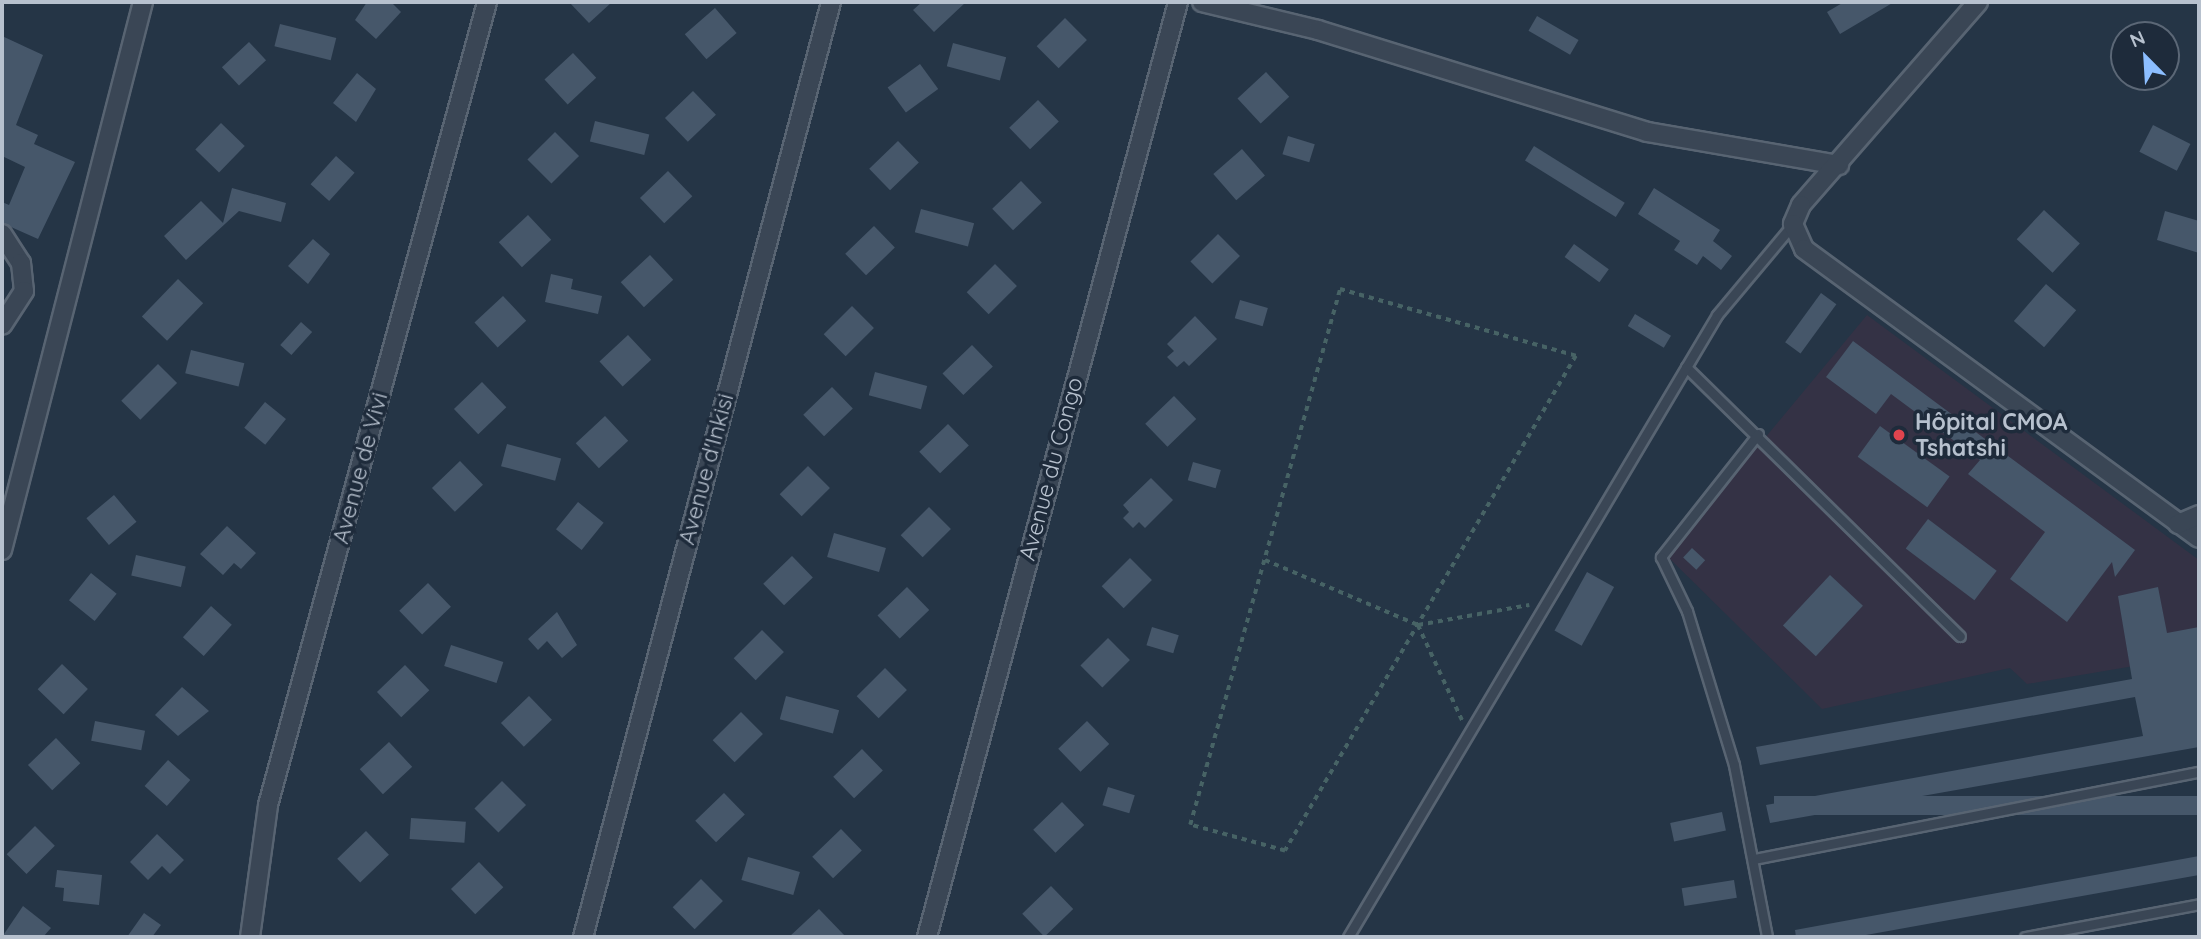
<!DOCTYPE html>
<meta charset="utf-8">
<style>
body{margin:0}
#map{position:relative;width:2201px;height:939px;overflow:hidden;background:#253546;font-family:Quicksand,sans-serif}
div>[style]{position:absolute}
.medical>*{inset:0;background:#343245}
.building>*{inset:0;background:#46576a;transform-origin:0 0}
.path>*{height:3.5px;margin-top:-1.75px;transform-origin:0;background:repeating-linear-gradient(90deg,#476365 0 5px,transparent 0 10px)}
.roads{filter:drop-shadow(2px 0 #586472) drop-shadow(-2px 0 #586472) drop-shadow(0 2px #586472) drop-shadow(0 -2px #586472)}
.service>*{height:9px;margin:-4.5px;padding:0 4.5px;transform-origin:4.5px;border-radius:4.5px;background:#3a4655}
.minor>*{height:18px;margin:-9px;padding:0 9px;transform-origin:9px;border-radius:9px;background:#3a4655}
.dots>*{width:19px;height:19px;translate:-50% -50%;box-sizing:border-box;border:4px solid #1e2b3b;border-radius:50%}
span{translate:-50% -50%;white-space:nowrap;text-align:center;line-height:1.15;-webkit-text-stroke:7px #1e2b3b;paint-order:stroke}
.poi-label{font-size:23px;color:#b7c1ce;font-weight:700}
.left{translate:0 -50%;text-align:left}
.street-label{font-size:23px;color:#b7c1ce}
.frame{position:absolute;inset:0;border:4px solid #b7c1ce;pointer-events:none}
.north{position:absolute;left:2110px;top:21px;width:70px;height:70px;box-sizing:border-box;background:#1e2b3b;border:2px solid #5b6776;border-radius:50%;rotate:336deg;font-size:19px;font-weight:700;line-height:28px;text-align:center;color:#b7c1ce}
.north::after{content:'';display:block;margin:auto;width:24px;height:32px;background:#8cbeff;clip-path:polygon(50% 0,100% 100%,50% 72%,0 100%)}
</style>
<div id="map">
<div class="medical">
<i style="clip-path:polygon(1867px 315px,2199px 560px,2199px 655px,2027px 684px,2010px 668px,1822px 709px,1667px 556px)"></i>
</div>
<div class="building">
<i style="clip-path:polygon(367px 2px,391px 2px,401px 12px,376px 39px,355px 20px)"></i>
<i style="clip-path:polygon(569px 2px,612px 2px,589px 23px)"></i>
<i style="clip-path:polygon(922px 2px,966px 2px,934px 32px,913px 10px)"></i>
<i style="clip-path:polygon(1844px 2px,1894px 2px,1840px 34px,1827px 12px)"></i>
<i style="left:715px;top:8px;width:33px;height:40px;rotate:49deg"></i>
<i style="left:1537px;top:16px;width:48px;height:17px;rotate:30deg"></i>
<i style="left:1065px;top:18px;width:31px;height:40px;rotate:45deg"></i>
<i style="left:280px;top:24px;width:58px;height:23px;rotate:14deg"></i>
<i style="clip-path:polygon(2px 36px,43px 55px,16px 125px,38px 135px,34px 144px,75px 162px,38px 239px,2px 223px,2px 202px,9px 205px,25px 167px,2px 156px)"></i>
<i style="left:249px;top:42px;width:25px;height:37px;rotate:47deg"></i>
<i style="left:953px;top:43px;width:55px;height:24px;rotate:15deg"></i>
<i style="left:573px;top:53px;width:34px;height:39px;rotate:47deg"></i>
<i style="left:920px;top:64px;width:31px;height:40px;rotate:54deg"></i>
<i style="left:1266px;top:72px;width:34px;height:39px;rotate:47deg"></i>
<i style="clip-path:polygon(357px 73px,376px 89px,356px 122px,333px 103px)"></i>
<i style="left:693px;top:91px;width:33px;height:39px;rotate:46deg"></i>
<i style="left:1038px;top:100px;width:30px;height:40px;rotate:46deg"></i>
<i style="left:595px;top:121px;width:56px;height:21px;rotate:14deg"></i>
<i style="left:221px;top:123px;width:33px;height:37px;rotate:44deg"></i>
<i style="left:2153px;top:125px;width:42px;height:30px;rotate:27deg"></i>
<i style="left:555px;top:132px;width:34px;height:39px;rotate:45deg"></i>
<i style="left:1288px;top:136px;width:28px;height:19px;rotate:17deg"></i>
<i style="left:898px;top:141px;width:30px;height:40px;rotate:46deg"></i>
<i style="left:1534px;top:146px;width:107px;height:17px;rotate:32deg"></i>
<i style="left:1242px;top:149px;width:35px;height:38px;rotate:49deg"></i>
<i style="left:336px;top:156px;width:25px;height:38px;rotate:42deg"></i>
<i style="left:668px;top:171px;width:35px;height:39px;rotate:46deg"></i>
<i style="left:1021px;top:181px;width:30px;height:40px;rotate:46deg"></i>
<i style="clip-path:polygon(232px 188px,286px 203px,281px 222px,239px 211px,186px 260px,164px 236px,201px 201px,223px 223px)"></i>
<i style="clip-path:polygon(1654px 188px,1720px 230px,1713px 241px,1732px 256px,1721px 270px,1703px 256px,1697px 265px,1674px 250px,1680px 241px,1638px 214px)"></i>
<i style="left:921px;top:209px;width:55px;height:24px;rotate:15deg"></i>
<i style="left:2044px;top:210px;width:49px;height:40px;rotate:43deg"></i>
<i style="clip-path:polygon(2165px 211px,2199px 221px,2199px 253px,2157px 240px)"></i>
<i style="left:528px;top:215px;width:34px;height:40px;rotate:47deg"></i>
<i style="left:874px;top:226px;width:30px;height:40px;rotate:46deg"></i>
<i style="left:1218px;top:234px;width:31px;height:39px;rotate:45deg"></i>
<i style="clip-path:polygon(313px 239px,330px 254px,308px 284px,288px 266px)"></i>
<i style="left:1574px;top:244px;width:43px;height:16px;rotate:36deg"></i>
<i style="left:650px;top:255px;width:34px;height:40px;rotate:47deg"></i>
<i style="left:995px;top:264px;width:31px;height:40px;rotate:45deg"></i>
<i style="clip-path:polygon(551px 274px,573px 279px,571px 289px,602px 296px,598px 314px,545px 302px)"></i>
<i style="left:178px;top:279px;width:35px;height:52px;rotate:44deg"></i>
<i style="left:2046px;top:284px;width:40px;height:49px;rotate:41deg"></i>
<i style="left:1821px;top:293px;width:19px;height:61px;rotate:36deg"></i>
<i style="left:503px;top:296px;width:34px;height:39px;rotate:47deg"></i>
<i style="left:1240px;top:300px;width:29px;height:19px;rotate:16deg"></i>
<i style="left:852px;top:306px;width:31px;height:40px;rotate:45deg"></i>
<i style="left:1635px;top:314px;width:42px;height:14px;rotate:31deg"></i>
<i style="clip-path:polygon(1195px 316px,1217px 339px,1189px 366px,1184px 361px,1177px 367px,1167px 357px,1174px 351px,1167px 344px)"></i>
<i style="left:301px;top:322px;width:15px;height:31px;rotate:42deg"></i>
<i style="left:628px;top:335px;width:34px;height:39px;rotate:47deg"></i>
<i style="clip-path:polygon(1853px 341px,2135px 550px,2115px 577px,2112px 562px,2067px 622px,2010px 579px,2045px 532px,1968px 474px,1980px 460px,1891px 394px,1876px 414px,1826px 377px)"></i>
<i style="left:972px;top:345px;width:30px;height:41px;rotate:46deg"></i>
<i style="left:191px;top:350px;width:55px;height:24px;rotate:14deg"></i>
<i style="left:158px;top:364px;width:27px;height:52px;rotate:45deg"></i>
<i style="left:875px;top:372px;width:54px;height:24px;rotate:15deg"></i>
<i style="left:482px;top:382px;width:35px;height:39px;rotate:46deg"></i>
<i style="left:832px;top:387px;width:30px;height:40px;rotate:46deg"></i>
<i style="left:1174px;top:396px;width:32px;height:40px;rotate:46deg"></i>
<i style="left:265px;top:402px;width:27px;height:33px;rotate:39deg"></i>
<i style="left:605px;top:416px;width:34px;height:40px;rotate:47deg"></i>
<i style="left:948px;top:424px;width:30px;height:40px;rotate:46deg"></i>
<i style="left:1880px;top:426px;width:86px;height:38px;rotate:36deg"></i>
<i style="left:507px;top:444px;width:56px;height:23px;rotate:15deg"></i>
<i style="left:460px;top:461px;width:33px;height:39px;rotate:46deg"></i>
<i style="left:1193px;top:462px;width:29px;height:19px;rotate:16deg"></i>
<i style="left:808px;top:466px;width:31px;height:40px;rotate:45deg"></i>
<i style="clip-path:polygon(1151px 478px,1173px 500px,1145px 528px,1139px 522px,1133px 528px,1123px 518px,1129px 512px,1123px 505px)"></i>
<i style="left:114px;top:495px;width:35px;height:36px;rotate:50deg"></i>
<i style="left:578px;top:502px;width:33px;height:35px;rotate:39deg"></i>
<i style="left:929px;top:507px;width:31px;height:40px;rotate:45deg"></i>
<i style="left:1928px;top:519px;width:86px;height:37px;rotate:37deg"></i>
<i style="clip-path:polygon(227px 526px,256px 553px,241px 569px,234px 563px,223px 575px,200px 554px)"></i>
<i style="left:834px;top:533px;width:54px;height:25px;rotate:16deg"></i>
<i style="left:1692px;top:548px;width:18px;height:13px;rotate:43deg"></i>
<i style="left:136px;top:555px;width:51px;height:21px;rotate:13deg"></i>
<i style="left:792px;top:556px;width:30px;height:40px;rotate:46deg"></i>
<i style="left:1130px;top:558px;width:31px;height:40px;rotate:45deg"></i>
<i style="left:1587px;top:572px;width:31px;height:67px;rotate:29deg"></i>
<i style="left:91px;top:573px;width:33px;height:35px;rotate:39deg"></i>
<i style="left:1830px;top:575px;width:45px;height:69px;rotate:43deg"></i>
<i style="left:428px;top:583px;width:33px;height:40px;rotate:46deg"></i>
<i style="left:907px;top:587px;width:32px;height:41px;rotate:46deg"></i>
<i style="clip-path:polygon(2158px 587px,2167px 633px,2199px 627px,2199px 747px,1770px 823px,1766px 805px,2143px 736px,2135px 697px,1760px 765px,1756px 747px,2132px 679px,2118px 596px)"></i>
<i style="left:211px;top:606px;width:28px;height:42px;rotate:42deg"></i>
<i style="clip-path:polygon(557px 612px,577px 645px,562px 658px,547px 641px,538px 650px,528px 639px)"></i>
<i style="left:1152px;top:627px;width:28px;height:19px;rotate:17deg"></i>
<i style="left:762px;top:630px;width:31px;height:40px;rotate:45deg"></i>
<i style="left:1108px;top:638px;width:31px;height:39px;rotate:45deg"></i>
<i style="left:451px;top:645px;width:55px;height:22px;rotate:18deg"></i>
<i style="left:62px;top:664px;width:36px;height:35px;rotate:44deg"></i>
<i style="left:405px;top:665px;width:35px;height:39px;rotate:46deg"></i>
<i style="left:885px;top:668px;width:31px;height:40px;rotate:45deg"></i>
<i style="clip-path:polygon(182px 687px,209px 711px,178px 736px,155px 715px)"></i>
<i style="left:529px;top:696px;width:33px;height:39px;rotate:46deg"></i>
<i style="left:786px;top:696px;width:55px;height:24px;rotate:15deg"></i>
<i style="left:741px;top:712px;width:31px;height:40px;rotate:45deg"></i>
<i style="left:95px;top:721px;width:51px;height:20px;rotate:11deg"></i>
<i style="left:1087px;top:721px;width:32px;height:40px;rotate:46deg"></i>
<i style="left:56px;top:738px;width:35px;height:39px;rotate:46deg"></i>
<i style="left:389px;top:742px;width:34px;height:40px;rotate:47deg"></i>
<i style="left:862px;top:749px;width:30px;height:40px;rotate:46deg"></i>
<i style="left:168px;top:760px;width:30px;height:35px;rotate:42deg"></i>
<i style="left:502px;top:781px;width:34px;height:39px;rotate:45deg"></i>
<i style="left:1108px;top:787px;width:28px;height:19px;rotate:17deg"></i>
<i style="left:724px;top:793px;width:30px;height:40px;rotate:46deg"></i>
<i style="left:2199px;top:796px;width:19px;height:425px;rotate:90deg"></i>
<i style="left:1062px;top:802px;width:32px;height:40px;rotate:46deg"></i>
<i style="left:1722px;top:812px;width:19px;height:53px;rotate:78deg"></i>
<i style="left:411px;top:818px;width:55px;height:21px;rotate:4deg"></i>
<i style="left:35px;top:826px;width:28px;height:40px;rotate:45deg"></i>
<i style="left:841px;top:829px;width:30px;height:40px;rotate:46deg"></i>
<i style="left:366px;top:831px;width:33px;height:40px;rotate:46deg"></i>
<i style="clip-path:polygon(157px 834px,184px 860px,170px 874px,162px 866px,148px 880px,130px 862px)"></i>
<i style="clip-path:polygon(2199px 856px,2199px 875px,1855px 937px,1796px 937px,1795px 930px)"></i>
<i style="left:748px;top:857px;width:54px;height:24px;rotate:16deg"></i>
<i style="left:479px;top:862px;width:35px;height:39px;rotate:46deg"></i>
<i style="clip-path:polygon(57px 870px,102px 875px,99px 905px,63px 901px,64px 888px,55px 887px)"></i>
<i style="left:701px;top:879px;width:31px;height:40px;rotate:45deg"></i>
<i style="left:1734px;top:880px;width:18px;height:53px;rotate:81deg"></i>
<i style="left:1051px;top:886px;width:32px;height:40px;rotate:46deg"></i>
<i style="clip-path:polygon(23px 906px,51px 928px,43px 937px,2px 937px)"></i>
<i style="clip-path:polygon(819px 909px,846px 937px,789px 937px)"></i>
<i style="clip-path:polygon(144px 913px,161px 925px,152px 937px,127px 937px)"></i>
</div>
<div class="path">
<i style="left:1340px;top:289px;width:245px;rotate:15.8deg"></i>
<i style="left:1576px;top:356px;width:574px;rotate:120.45deg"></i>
<i style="left:1285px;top:851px;width:98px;rotate:-164.7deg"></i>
<i style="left:1190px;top:825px;width:557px;rotate:-74.37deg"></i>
<i style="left:1265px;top:560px;width:166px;rotate:23deg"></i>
<i style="left:1418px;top:625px;width:113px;rotate:-10.2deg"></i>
<i style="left:1418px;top:625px;width:105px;rotate:65.1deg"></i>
</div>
<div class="roads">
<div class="service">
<i style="left:1686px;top:367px;width:384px;rotate:44.5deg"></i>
<i style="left:1758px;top:434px;width:157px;rotate:128.3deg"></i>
<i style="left:1661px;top:557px;width:60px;rotate:64.3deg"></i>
<i style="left:1687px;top:611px;width:161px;rotate:73deg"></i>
<i style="left:1734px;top:765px;width:175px;rotate:79.1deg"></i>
<i style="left:1754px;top:859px;width:453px;rotate:-11.1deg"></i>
<i style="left:1348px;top:937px;width:723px;rotate:-59.32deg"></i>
<i style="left:1717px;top:315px;width:119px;rotate:-50.1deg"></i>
<i style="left:2025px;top:937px;width:177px;rotate:-10.7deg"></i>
</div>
<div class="minor">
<i style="left:1202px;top:2px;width:119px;rotate:13.6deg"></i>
<i style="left:1318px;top:30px;width:344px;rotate:17.2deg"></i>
<i style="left:1647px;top:132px;width:195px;rotate:9.8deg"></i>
<i style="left:1978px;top:2px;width:269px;rotate:131.1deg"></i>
<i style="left:1801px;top:205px;width:21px;rotate:113deg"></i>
<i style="left:1793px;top:224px;width:27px;rotate:66deg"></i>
<i style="left:1804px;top:249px;width:489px;rotate:36.2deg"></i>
<i style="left:2px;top:234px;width:35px;rotate:57deg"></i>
<i style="left:21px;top:263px;width:28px;rotate:84deg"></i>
<i style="left:24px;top:291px;width:40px;rotate:122.9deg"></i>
<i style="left:2178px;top:524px;width:23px;rotate:-23deg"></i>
<i style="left:2px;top:550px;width:566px;rotate:-75.57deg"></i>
<i style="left:250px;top:937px;width:133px;rotate:-82.2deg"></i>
<i style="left:268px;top:805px;width:832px;rotate:-74.74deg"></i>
<i style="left:583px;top:937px;width:967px;rotate:-75.14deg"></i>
<i style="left:927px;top:937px;width:968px;rotate:-74.97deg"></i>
</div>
</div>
<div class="dots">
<i style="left:1899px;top:435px;background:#e0444e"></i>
</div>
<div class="poi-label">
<span class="left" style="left:1915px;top:435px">Hôpital CMOA<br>Tshatshi</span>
</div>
<div class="street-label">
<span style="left:360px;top:468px;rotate:-75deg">Avenue de Vivi</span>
<span style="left:706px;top:469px;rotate:-75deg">Avenue d'Inkisi</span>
<span style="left:1051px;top:469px;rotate:-75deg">Avenue du Congo</span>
</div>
<div class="frame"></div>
<div class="north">N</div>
</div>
